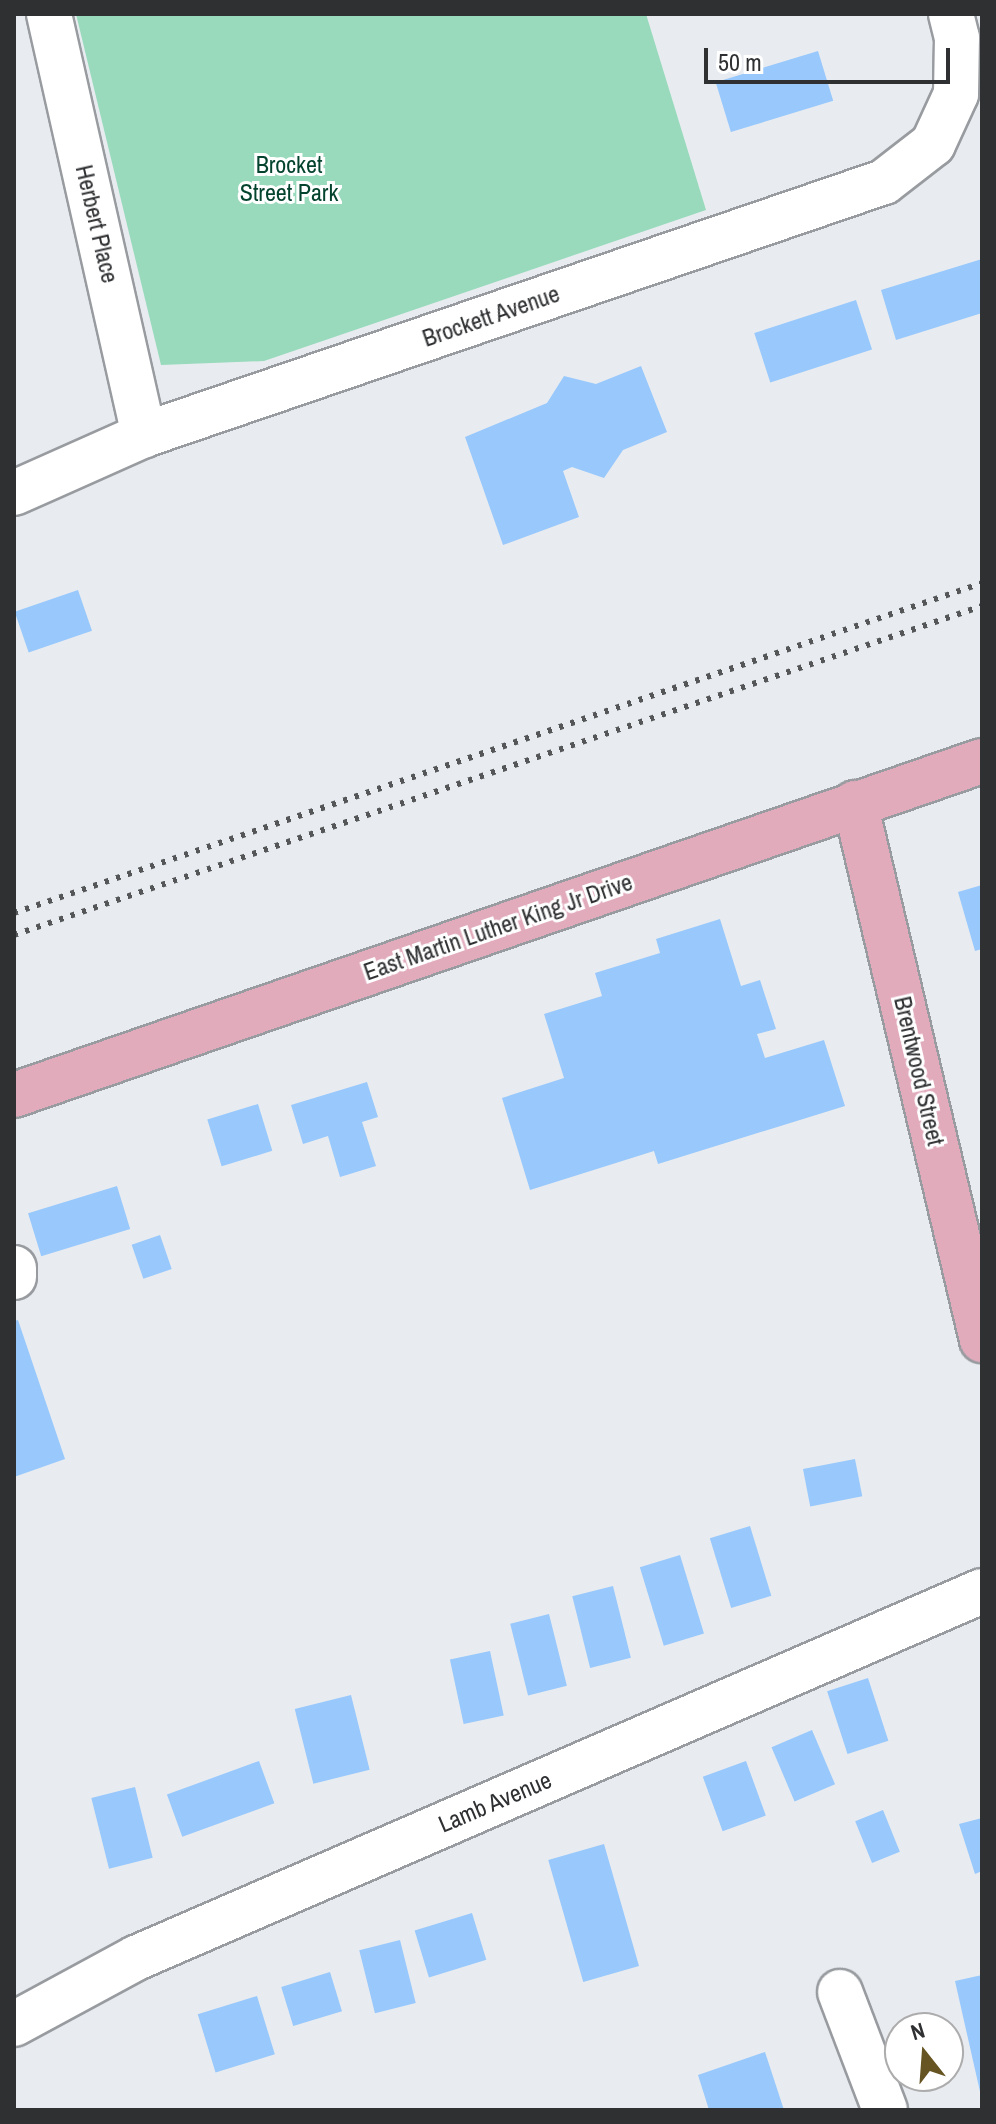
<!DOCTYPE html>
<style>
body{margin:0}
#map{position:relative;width:996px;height:2124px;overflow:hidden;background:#e8ecf0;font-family:"Archivo Narrow",sans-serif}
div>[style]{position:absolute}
.green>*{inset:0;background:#98dabb}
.building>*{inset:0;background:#98c8fc;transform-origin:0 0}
.roads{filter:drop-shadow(2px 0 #989b9f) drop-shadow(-2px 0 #989b9f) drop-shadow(0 2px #989b9f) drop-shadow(0 -2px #989b9f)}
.minor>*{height:44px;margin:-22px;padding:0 22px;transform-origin:22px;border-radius:22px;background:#fff}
.major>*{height:44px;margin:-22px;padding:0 22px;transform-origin:22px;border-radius:22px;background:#e1abbc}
.rail>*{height:6px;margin-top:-3px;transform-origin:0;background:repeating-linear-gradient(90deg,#545658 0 4px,transparent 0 12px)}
span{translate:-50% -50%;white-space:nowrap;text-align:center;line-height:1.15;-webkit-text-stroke:6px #fff;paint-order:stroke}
.park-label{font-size:24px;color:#04442f}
.street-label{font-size:24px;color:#2f3032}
.frame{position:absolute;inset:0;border:16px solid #2f3032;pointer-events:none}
.north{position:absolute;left:884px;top:2012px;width:80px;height:80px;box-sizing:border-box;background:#fff;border:2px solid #acacad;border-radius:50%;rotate:343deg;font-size:22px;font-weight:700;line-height:32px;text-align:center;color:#2f3032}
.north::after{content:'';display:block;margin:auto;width:28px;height:36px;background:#665422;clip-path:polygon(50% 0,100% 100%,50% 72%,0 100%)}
.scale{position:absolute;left:704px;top:48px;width:246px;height:36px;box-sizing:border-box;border:4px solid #2f3032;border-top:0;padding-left:10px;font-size:24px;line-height:28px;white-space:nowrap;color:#2f3032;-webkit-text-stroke:6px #fff;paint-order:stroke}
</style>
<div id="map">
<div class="green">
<i style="clip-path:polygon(76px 14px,646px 14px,706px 210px,264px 361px,161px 365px)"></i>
</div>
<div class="building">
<i style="left:818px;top:51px;width:52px;height:107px;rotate:73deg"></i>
<i style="clip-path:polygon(982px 259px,982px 313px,896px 340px,881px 290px)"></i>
<i style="left:856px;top:300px;width:52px;height:107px;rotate:72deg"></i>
<i style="clip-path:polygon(641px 366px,667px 432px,623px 450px,604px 478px,572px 467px,563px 471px,579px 517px,503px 545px,465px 437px,547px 403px,564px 376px,596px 384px)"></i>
<i style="left:78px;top:590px;width:43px;height:67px;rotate:71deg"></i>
<i style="clip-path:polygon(982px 885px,982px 949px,975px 951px,958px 892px)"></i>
<i style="clip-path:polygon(720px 919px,741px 986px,760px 980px,776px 1029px,757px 1034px,765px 1058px,824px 1040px,845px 1106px,658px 1164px,654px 1151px,530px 1190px,502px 1098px,564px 1078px,544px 1014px,602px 996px,595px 973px,660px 953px,656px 939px)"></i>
<i style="clip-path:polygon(367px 1082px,378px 1117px,362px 1122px,376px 1166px,340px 1177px,328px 1136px,303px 1144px,291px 1105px)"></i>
<i style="left:258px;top:1104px;width:49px;height:53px;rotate:73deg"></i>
<i style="left:117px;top:1186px;width:45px;height:93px;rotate:73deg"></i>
<i style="left:160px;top:1235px;width:36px;height:30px;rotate:71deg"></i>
<i style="clip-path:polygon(18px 1320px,65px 1459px,14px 1477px,14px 1321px)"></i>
<i style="left:855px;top:1459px;width:38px;height:53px;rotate:79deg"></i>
<i style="left:750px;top:1526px;width:73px;height:42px;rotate:73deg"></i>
<i style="left:680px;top:1555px;width:82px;height:42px;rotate:73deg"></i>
<i style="left:613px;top:1586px;width:74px;height:42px;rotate:76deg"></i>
<i style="left:549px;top:1614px;width:74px;height:40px;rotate:76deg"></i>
<i style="left:490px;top:1651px;width:66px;height:41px;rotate:78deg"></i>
<i style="left:868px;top:1678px;width:66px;height:43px;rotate:72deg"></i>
<i style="left:351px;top:1695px;width:77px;height:58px;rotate:76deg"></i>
<i style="left:812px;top:1730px;width:59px;height:44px;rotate:67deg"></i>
<i style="left:259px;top:1761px;width:45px;height:98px;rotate:70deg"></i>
<i style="left:746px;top:1761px;width:58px;height:46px;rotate:70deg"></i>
<i style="left:135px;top:1787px;width:73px;height:45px;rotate:76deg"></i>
<i style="left:883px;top:1810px;width:45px;height:30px;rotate:68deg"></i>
<i style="clip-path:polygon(982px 1818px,982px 1871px,975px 1874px,959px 1824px)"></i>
<i style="left:604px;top:1844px;width:127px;height:58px;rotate:74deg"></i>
<i style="left:472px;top:1913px;width:49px;height:60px;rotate:73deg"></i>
<i style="left:400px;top:1940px;width:65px;height:42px;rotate:76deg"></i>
<i style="left:330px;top:1972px;width:41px;height:51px;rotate:73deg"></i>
<i style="clip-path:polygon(982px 1975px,982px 2096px,981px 2096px,955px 1981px)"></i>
<i style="left:257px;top:1996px;width:61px;height:62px;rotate:73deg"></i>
<i style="clip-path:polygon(765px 2052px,784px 2110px,709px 2110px,698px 2075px)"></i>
</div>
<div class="roads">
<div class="minor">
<i style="left:49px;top:14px;width:432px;rotate:77.3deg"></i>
<i style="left:14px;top:493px;width:142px;rotate:-24deg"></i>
<i style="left:144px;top:435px;width:782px;rotate:-18.88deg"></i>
<i style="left:884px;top:182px;width:62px;rotate:-37.8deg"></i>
<i style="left:933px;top:144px;width:55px;rotate:-65.3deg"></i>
<i style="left:956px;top:94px;width:56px;rotate:-89deg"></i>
<i style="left:957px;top:38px;width:25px;rotate:-104deg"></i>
<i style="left:14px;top:1268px;width:9px;rotate:90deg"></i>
<i style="left:840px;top:1992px;width:126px;rotate:69.1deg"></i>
<i style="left:14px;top:2024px;width:139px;rotate:-28.4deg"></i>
<i style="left:136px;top:1958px;width:922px;rotate:-23.45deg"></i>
</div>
<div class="major">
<i style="left:855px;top:803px;width:552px;rotate:76.69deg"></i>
<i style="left:14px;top:1095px;width:1024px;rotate:-19.04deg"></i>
</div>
</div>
<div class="rail">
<i style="left:14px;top:913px;width:1023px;rotate:-18.82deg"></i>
<i style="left:14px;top:935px;width:1022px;rotate:-18.77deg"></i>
</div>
<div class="park-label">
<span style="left:289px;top:179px">Brocket<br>Street Park</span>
</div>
<div class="street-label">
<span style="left:97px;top:224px;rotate:77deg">Herbert Place</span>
<span style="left:491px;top:316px;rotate:-19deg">Brockett Avenue</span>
<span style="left:498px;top:927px;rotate:-19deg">East Martin Luther King Jr Drive</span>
<span style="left:919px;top:1071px;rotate:77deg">Brentwood Street</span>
<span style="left:495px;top:1802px;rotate:-23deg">Lamb Avenue</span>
</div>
<div class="frame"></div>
<div class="north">N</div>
<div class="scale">50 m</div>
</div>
